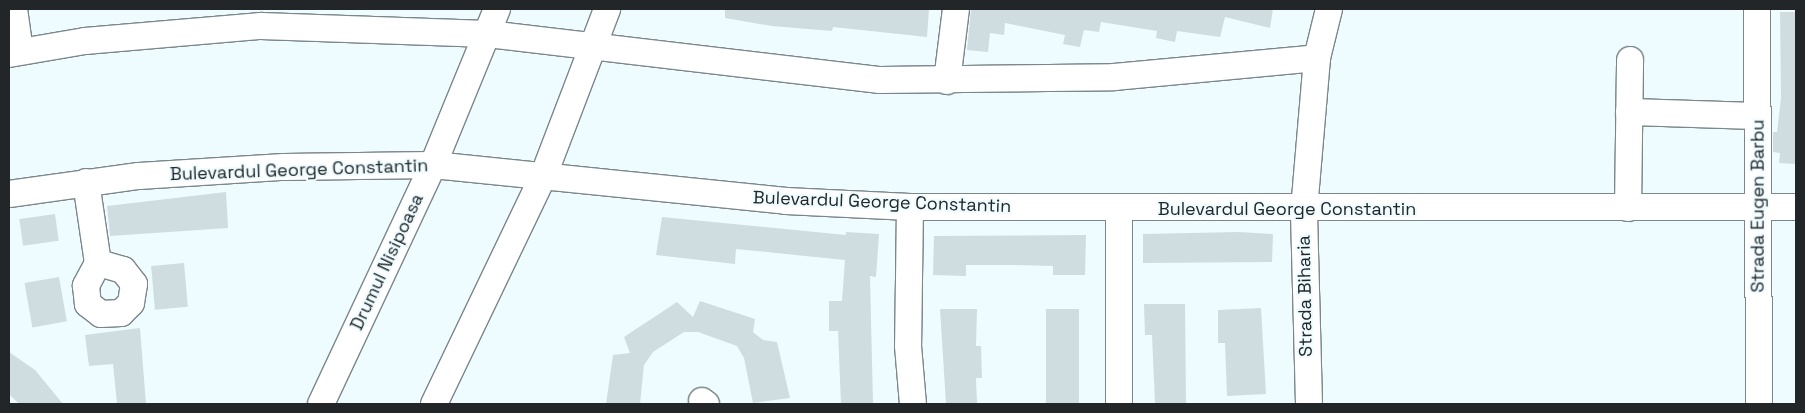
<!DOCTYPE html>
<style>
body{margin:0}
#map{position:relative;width:1805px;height:413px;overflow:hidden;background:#eefbff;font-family:"Space Grotesk",sans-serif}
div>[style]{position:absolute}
.building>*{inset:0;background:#d0dde0;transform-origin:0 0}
.roads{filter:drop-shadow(1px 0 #7b878a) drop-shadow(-1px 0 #7b878a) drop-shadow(0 1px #7b878a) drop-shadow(0 -1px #7b878a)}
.minor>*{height:26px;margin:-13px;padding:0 13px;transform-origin:13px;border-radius:13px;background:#fff}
span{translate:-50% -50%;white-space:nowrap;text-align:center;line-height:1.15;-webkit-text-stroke:4px #eefbff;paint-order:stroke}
.street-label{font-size:18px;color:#222628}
.frame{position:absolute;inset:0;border:10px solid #222628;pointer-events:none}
</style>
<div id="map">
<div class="building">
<i style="clip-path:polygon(725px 9px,929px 9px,927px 37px,833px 27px,832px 31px,772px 26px,725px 18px)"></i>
<i style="clip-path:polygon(971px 9px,1273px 9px,1270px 28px,1225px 17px,1220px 37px,1177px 31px,1175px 42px,1156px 38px,1157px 31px,1101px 22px,1099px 32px,1084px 30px,1080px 47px,1063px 44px,1065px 35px,1005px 23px,1004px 35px,990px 33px,988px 52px,967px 50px)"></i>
<i style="clip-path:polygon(1780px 12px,1796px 12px,1796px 164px,1779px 163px,1780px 153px,1773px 152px,1773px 132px,1777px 132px,1781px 98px)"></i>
<i style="clip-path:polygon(226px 192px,228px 228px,110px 236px,107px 206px)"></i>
<i style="left:55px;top:214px;width:27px;height:36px;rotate:82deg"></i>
<i style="clip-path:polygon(662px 217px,846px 235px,846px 232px,879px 234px,876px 277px,870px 276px,873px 404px,841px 404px,838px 331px,829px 331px,829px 301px,842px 301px,845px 260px,736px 249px,735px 264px,656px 255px)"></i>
<i style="clip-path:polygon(1238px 232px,1273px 234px,1272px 262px,1143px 263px,1143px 234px)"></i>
<i style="clip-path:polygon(1086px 235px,1085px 275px,1053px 275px,1053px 266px,1017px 265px,966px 265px,966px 276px,933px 275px,934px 236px)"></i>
<i style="left:184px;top:263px;width:44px;height:33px;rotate:85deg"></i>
<i style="left:59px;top:277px;width:45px;height:35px;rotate:80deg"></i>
<i style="clip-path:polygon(700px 301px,755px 319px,753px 332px,763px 340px,777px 342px,790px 398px,753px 403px,744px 358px,737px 346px,698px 332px,684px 332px,653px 352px,644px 365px,640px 404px,606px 404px,613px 355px,630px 353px,624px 337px,677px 302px,693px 317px)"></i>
<i style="clip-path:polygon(1144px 304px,1185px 304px,1186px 404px,1155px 404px,1152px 335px,1145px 335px)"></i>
<i style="clip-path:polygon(1261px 308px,1266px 394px,1227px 396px,1225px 343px,1218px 343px,1218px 310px)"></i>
<i style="clip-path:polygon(940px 309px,977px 309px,976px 346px,981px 346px,982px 378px,976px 378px,977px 404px,946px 404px)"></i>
<i style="left:1079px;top:309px;width:95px;height:33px;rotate:90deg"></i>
<i style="clip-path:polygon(140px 328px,146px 404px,117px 404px,113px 364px,89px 366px,85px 335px)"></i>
<i style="clip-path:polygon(9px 352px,35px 370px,63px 404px,19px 404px,9px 394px)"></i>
</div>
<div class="roads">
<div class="minor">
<i style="left:14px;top:9px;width:42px;rotate:81.9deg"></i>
<i style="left:1757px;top:9px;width:395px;rotate:89.7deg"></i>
<i style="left:9px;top:54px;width:77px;rotate:-9.7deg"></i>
<i style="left:85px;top:41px;width:177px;rotate:-4.9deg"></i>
<i style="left:261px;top:26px;width:227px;rotate:2deg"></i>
<i style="left:488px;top:34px;width:395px;rotate:6.7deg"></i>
<i style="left:880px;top:80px;width:234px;rotate:-0.7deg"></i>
<i style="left:1114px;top:77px;width:204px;rotate:-5.3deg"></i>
<i style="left:947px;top:81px;width:73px;rotate:-82.9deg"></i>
<i style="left:1629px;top:112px;width:129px;rotate:1.8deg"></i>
<i style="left:86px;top:182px;width:82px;rotate:81.6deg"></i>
<i style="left:98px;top:263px;width:26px;rotate:118deg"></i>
<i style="left:86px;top:286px;width:18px;rotate:84deg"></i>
<i style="left:88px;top:304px;width:16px;rotate:38deg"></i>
<i style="left:101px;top:314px;width:20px;rotate:-3deg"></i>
<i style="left:121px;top:313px;width:14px;rotate:-45deg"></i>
<i style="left:131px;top:303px;width:19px;rotate:-81deg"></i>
<i style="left:134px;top:284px;width:18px;rotate:-128deg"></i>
<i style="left:123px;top:270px;width:26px;rotate:-164deg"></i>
<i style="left:9px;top:194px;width:131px;rotate:-7.9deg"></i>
<i style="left:139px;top:176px;width:145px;rotate:-3.6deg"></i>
<i style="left:284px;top:167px;width:149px;rotate:-0.8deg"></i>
<i style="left:433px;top:165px;width:355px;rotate:5.8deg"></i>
<i style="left:786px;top:201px;width:124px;rotate:2.8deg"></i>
<i style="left:910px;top:207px;width:886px"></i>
<i style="left:910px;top:207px;width:139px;rotate:90.8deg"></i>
<i style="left:908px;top:346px;width:58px;rotate:85.1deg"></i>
<i style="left:1628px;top:208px;width:148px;rotate:-89.2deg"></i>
<i style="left:1119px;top:209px;width:195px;rotate:90deg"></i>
<i style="left:702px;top:401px;width:5px;rotate:37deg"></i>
<i style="left:321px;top:404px;width:264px;rotate:-64.9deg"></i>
<i style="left:433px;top:165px;width:169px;rotate:-67.7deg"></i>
<i style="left:434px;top:404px;width:252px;rotate:-64.4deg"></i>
<i style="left:543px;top:177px;width:180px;rotate:-69.1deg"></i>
<i style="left:1309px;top:404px;width:194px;rotate:-91.5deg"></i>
<i style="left:1304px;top:210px;width:153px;rotate:-85.1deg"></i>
<i style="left:1317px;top:58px;width:50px;rotate:-76.2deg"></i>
</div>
</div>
<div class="street-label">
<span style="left:299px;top:170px;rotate:-2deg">Bulevardul George Constantin</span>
<span style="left:882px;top:202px;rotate:2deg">Bulevardul George Constantin</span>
<span style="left:1758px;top:206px;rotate:-90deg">Strada Eugen Barbu</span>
<span style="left:1287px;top:209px">Bulevardul George Constantin</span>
<span style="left:387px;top:262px;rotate:-65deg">Drumul Nisipoasa</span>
<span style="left:1305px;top:296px;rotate:-91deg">Strada Biharia</span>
</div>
<div class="frame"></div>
</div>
